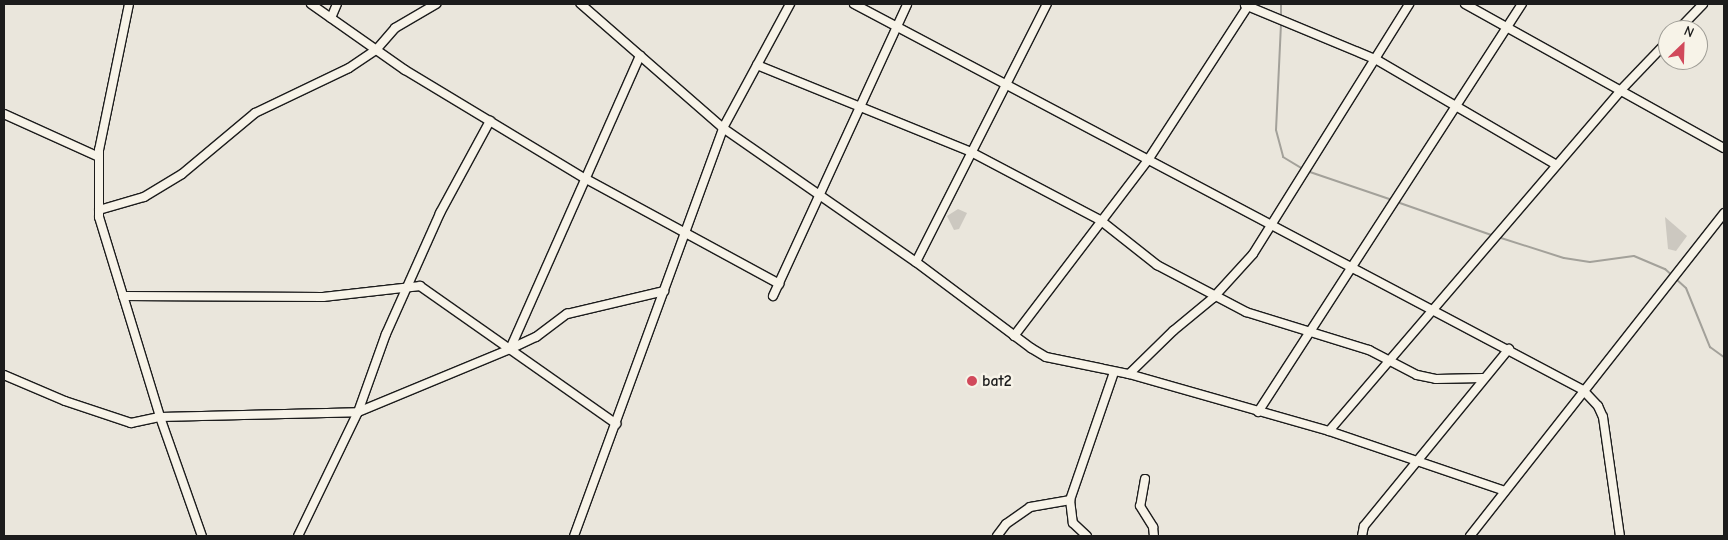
<!DOCTYPE html>
<style>
body{margin:0}
#map{position:relative;width:1728px;height:540px;overflow:hidden;background:#eae6dc;font-family:"Comic Neue",sans-serif}
div>[style]{position:absolute}
.green>*{inset:0;background:#ccc8c0}
.stream>*{height:2px;margin:-1px;padding:0 1px;transform-origin:1px;border-radius:1px;background:#a3a19a}
.roads{filter:drop-shadow(1px 0 #1c1c1c) drop-shadow(-1px 0 #1c1c1c) drop-shadow(0 1px #1c1c1c) drop-shadow(0 -1px #1c1c1c)}
.minor>*{height:8px;margin:-4px;padding:0 4px;transform-origin:4px;border-radius:4px;background:#f7f3e8}
.dots>*{width:14px;height:14px;translate:-50% -50%;box-sizing:border-box;border:2px solid #f7f3e8;border-radius:50%}
span{translate:-50% -50%;white-space:nowrap;text-align:center;line-height:1.15;-webkit-text-stroke:5px #f7f3e8;paint-order:stroke}
.poi-label{font-size:16px;color:#1c1c1c;font-weight:700}
.left{translate:0 -50%;text-align:left}
.frame{position:absolute;inset:0;border:5px solid #1c1c1c;pointer-events:none}
.north{position:absolute;left:1658px;top:20px;width:50px;height:50px;box-sizing:border-box;background:#f7f3e8;border:1px solid #9f9d96;border-radius:50%;rotate:24deg;font-size:14px;font-weight:700;line-height:20px;text-align:center;color:#1c1c1c}
.north::after{content:'';display:block;margin:auto;width:18px;height:22px;background:#d1495b;clip-path:polygon(50% 0,100% 100%,50% 72%,0 100%)}
</style>
<div id="map">
<div class="green">
<i style="clip-path:polygon(958px 209px,967px 213px,959px 229px,954px 230px,947px 216px)"></i>
<i style="clip-path:polygon(1665px 217px,1687px 236px,1676px 251px,1668px 249px)"></i>
</div>
<div class="stream">
<i style="left:1281px;top:16px;width:12px;rotate:-90deg"></i>
<i style="left:1281px;top:24px;width:106px;rotate:92.7deg"></i>
<i style="left:1276px;top:130px;width:28px;rotate:75deg"></i>
<i style="left:1283px;top:157px;width:23px;rotate:31deg"></i>
<i style="left:1307px;top:171px;width:90px;rotate:18.8deg"></i>
<i style="left:1397px;top:202px;width:103px;rotate:19.3deg"></i>
<i style="left:1498px;top:237px;width:69px;rotate:17.7deg"></i>
<i style="left:1564px;top:258px;width:26px;rotate:9deg"></i>
<i style="left:1590px;top:262px;width:44px;rotate:-7.8deg"></i>
<i style="left:1634px;top:256px;width:34px;rotate:23deg"></i>
<i style="left:1665px;top:269px;width:9px;rotate:41deg"></i>
<i style="left:1676px;top:279px;width:13px;rotate:42deg"></i>
<i style="left:1686px;top:288px;width:64px;rotate:67.9deg"></i>
<i style="left:1710px;top:347px;width:17px;rotate:36deg"></i>
</div>
<div class="roads">
<div class="minor">
<i style="left:129px;top:4px;width:149px;rotate:101.6deg"></i>
<i style="left:99px;top:150px;width:67px;rotate:90deg"></i>
<i style="left:99px;top:217px;width:209px;rotate:73deg"></i>
<i style="left:160px;top:417px;width:126px;rotate:70.6deg"></i>
<i style="left:311px;top:4px;width:115px;rotate:35.1deg"></i>
<i style="left:405px;top:70px;width:211px;rotate:31.1deg"></i>
<i style="left:586px;top:179px;width:220px;rotate:28.5deg"></i>
<i style="left:790px;top:4px;width:141px;rotate:118.4deg"></i>
<i style="left:723px;top:128px;width:235px;rotate:34.8deg"></i>
<i style="left:916px;top:262px;width:144px;rotate:36.8deg"></i>
<i style="left:1031px;top:348px;width:17px;rotate:31deg"></i>
<i style="left:1046px;top:357px;width:85px;rotate:11.6deg"></i>
<i style="left:1129px;top:374px;width:208px;rotate:15.9deg"></i>
<i style="left:1329px;top:431px;width:186px;rotate:18.8deg"></i>
<i style="left:854px;top:4px;width:825px;rotate:27.9deg"></i>
<i style="left:1583px;top:390px;width:22px;rotate:47deg"></i>
<i style="left:1598px;top:406px;width:12px;rotate:66deg"></i>
<i style="left:1603px;top:417px;width:120px;rotate:81.9deg"></i>
<i style="left:1465px;top:4px;width:296px;rotate:29.1deg"></i>
<i style="left:1245px;top:5px;width:143px;rotate:22.6deg"></i>
<i style="left:1377px;top:60px;width:208px;rotate:30.3deg"></i>
<i style="left:331px;top:18px;width:15px;rotate:-67deg"></i>
<i style="left:1678px;top:30px;width:36px;rotate:-46deg"></i>
<i style="left:757px;top:65px;width:231px;rotate:22.1deg"></i>
<i style="left:971px;top:152px;width:146px;rotate:27.8deg"></i>
<i style="left:1100px;top:220px;width:73px;rotate:38.3deg"></i>
<i style="left:1157px;top:265px;width:101px;rotate:27.8deg"></i>
<i style="left:1246px;top:312px;width:129px;rotate:17.2deg"></i>
<i style="left:1369px;top:350px;width:54px;rotate:27.5deg"></i>
<i style="left:1417px;top:375px;width:19px;rotate:12deg"></i>
<i style="left:1436px;top:379px;width:47px;rotate:-1.2deg"></i>
<i style="left:4px;top:114px;width:104px;rotate:24.4deg"></i>
<i style="left:99px;top:210px;width:47px;rotate:-16.1deg"></i>
<i style="left:144px;top:197px;width:44px;rotate:-31.2deg"></i>
<i style="left:182px;top:174px;width:95px;rotate:-39.9deg"></i>
<i style="left:255px;top:113px;width:104px;rotate:-25.6deg"></i>
<i style="left:349px;top:68px;width:32px;rotate:-34deg"></i>
<i style="left:376px;top:50px;width:29px;rotate:-49deg"></i>
<i style="left:395px;top:28px;width:48px;rotate:-30.3deg"></i>
<i style="left:916px;top:262px;width:289px;rotate:-63.1deg"></i>
<i style="left:123px;top:296px;width:200px;rotate:0.3deg"></i>
<i style="left:323px;top:297px;width:98px;rotate:-6.5deg"></i>
<i style="left:420px;top:286px;width:240px;rotate:35.1deg"></i>
<i style="left:773px;top:296px;width:321px;rotate:-65.3deg"></i>
<i style="left:1014px;top:336px;width:221px;rotate:-52.7deg"></i>
<i style="left:1148px;top:160px;width:184px;rotate:-57deg"></i>
<i style="left:510px;top:349px;width:321px;rotate:-66.1deg"></i>
<i style="left:1129px;top:374px;width:62px;rotate:-44.3deg"></i>
<i style="left:1173px;top:331px;width:52px;rotate:-39.5deg"></i>
<i style="left:1213px;top:298px;width:59px;rotate:-47.7deg"></i>
<i style="left:1253px;top:254px;width:295px;rotate:-58deg"></i>
<i style="left:4px;top:375px;width:66px;rotate:23.1deg"></i>
<i style="left:65px;top:401px;width:70px;rotate:18.4deg"></i>
<i style="left:131px;top:423px;width:30px;rotate:-12deg"></i>
<i style="left:160px;top:417px;width:198px;rotate:-1.4deg"></i>
<i style="left:358px;top:412px;width:165px;rotate:-22.5deg"></i>
<i style="left:510px;top:349px;width:29px;rotate:-25deg"></i>
<i style="left:536px;top:337px;width:39px;rotate:-37deg"></i>
<i style="left:567px;top:314px;width:100px;rotate:-13.3deg"></i>
<i style="left:1258px;top:412px;width:486px;rotate:-57.1deg"></i>
<i style="left:1329px;top:431px;width:448px;rotate:-49.4deg"></i>
<i style="left:1620px;top:91px;width:69px;rotate:-46.2deg"></i>
<i style="left:1145px;top:479px;width:27px;rotate:100deg"></i>
<i style="left:1140px;top:506px;width:25px;rotate:58deg"></i>
<i style="left:1153px;top:527px;width:9px;rotate:84deg"></i>
<i style="left:1070px;top:500px;width:23px;rotate:83deg"></i>
<i style="left:1073px;top:523px;width:19px;rotate:43deg"></i>
<i style="left:298px;top:536px;width:138px;rotate:-64.2deg"></i>
<i style="left:358px;top:412px;width:83px;rotate:-70.3deg"></i>
<i style="left:386px;top:334px;width:133px;rotate:-65.9deg"></i>
<i style="left:440px;top:213px;width:105px;rotate:-61.5deg"></i>
<i style="left:574px;top:536px;width:434px;rotate:-69.9deg"></i>
<i style="left:723px;top:128px;width:189px;rotate:-138.9deg"></i>
<i style="left:997px;top:536px;width:15px;rotate:-53deg"></i>
<i style="left:1006px;top:524px;width:29px;rotate:-35deg"></i>
<i style="left:1030px;top:507px;width:41px;rotate:-9.9deg"></i>
<i style="left:1070px;top:500px;width:135px;rotate:-71deg"></i>
<i style="left:1362px;top:536px;width:10px;rotate:-79deg"></i>
<i style="left:1364px;top:526px;width:229px;rotate:-50.7deg"></i>
<i style="left:1470px;top:536px;width:411px;rotate:-51.8deg"></i>
</div>
</div>
<div class="dots">
<i style="left:972px;top:381px;background:#d1495b"></i>
</div>
<div class="poi-label">
<span class="left" style="left:982px;top:381px">bat2</span>
</div>
<div class="frame"></div>
<div class="north">N</div>
</div>
